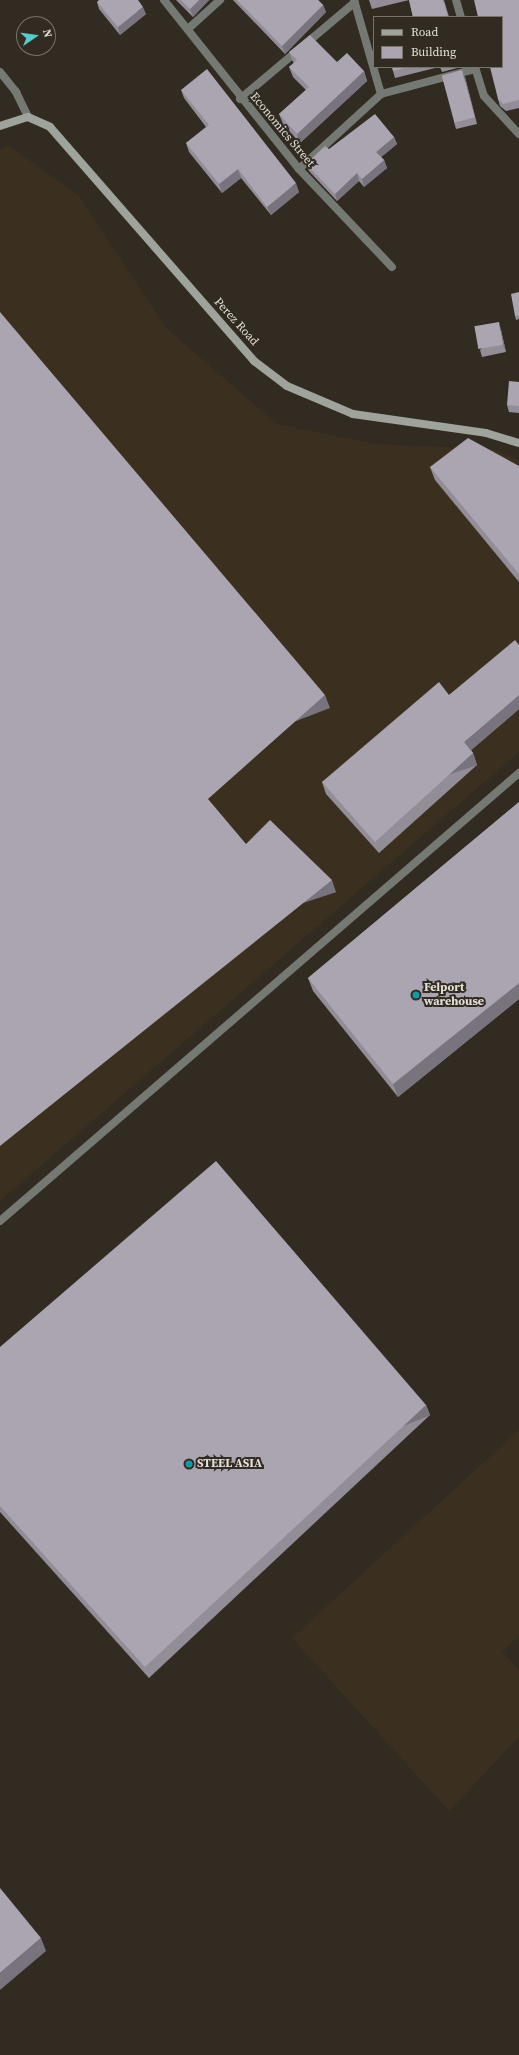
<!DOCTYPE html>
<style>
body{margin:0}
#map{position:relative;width:519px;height:2055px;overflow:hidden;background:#322b21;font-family:"Source Serif 4",serif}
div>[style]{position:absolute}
.built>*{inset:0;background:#3b3020}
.street>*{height:8px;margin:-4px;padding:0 4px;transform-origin:4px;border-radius:4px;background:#757973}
.secondary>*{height:8px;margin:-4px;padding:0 4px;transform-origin:4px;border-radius:4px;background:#9ea49b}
.wall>*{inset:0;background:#938d98}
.shaded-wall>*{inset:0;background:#78737c;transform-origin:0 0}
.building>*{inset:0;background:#aba4b1;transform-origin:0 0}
.dots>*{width:11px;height:11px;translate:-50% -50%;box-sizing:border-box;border:2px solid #322b21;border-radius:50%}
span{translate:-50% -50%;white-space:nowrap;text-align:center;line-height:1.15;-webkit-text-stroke:4px #322b21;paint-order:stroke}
.street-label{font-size:12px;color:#e4e0d9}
.poi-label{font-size:12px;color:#e4e0d9;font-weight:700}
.left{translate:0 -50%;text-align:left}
.legend{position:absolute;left:373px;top:16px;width:130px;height:52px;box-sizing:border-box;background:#322b21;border:1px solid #79736b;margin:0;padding:5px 7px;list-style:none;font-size:12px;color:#e4e0d9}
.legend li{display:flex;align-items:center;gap:8px;height:20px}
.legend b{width:20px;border:1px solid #79736b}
.north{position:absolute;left:16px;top:16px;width:40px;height:40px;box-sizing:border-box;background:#322b21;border:1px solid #79736b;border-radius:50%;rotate:77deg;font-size:11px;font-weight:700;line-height:16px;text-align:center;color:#e4e0d9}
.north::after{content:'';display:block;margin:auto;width:14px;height:18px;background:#52cdcd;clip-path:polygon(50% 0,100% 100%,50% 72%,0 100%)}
</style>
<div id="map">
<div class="built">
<i style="clip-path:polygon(8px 145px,79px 196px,166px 328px,277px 424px,375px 444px,492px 449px,519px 460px,519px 752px,0 1201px,0 150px)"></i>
<i style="clip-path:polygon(519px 1430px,519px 1636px,502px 1652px,519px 1670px,519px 1737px,449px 1811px,292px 1638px)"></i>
</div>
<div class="street">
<i style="left:164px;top:0;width:216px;rotate:51.4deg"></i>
<i style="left:299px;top:169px;width:135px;rotate:46.5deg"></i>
<i style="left:354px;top:0;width:98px;rotate:74deg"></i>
<i style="left:456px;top:0;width:18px;rotate:74deg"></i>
<i style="left:189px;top:28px;width:42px;rotate:-42.1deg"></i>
<i style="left:475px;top:67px;width:30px;rotate:73deg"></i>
<i style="left:484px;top:96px;width:52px;rotate:47.4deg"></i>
<i style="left:0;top:72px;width:26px;rotate:51deg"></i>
<i style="left:16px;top:92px;width:28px;rotate:64deg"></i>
<i style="left:240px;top:99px;width:150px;rotate:-40.1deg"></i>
<i style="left:299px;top:169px;width:111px;rotate:-42.4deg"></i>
<i style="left:381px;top:94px;width:97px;rotate:-14.9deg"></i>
<i style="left:0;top:1221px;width:686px;rotate:-40.8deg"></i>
</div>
<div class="secondary">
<i style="left:0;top:126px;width:29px;rotate:-18deg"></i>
<i style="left:28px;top:117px;width:24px;rotate:24deg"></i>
<i style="left:50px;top:127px;width:310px;rotate:48.9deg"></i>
<i style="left:254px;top:361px;width:41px;rotate:37.1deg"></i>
<i style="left:287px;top:386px;width:72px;rotate:23deg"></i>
<i style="left:353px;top:414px;width:134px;rotate:8.1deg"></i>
<i style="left:486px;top:433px;width:34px;rotate:17deg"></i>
</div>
<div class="wall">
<i style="clip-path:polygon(176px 0,209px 0,193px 17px)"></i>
<i style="clip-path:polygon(233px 0,318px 0,323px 5px,326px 12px,285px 54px)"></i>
<i style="clip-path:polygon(369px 0,444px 0,449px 17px,413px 17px,409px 0,372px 9px)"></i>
<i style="clip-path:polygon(519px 0,519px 108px,506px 111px,500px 106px,498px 99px)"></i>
<i style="clip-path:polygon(97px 2px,146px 14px,120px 35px,99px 9px)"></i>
<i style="clip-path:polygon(289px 52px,337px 62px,364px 71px,367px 81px,300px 143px,283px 124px,279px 114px,306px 90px,293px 77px,289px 67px,294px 63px,293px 62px)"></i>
<i style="clip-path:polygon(392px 67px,439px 67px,395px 78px)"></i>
<i style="clip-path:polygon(440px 67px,461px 67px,442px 72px)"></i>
<i style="clip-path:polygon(465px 77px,477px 124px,456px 129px,454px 122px)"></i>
<i style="clip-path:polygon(181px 90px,299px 192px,271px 215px,241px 178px,222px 193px,189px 152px,186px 143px,206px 127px,184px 98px)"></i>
<i style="clip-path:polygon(394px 137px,397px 144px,381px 157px,384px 160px,387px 168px,364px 187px,359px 181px,337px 201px,309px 171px,306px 164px,329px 149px)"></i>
<i style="clip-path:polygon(519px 292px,519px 319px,516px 320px,515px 316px)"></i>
<i style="clip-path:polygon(501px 330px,506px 352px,482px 357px,480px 350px)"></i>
<i style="clip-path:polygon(519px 382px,519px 413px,509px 412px,507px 405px)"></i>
<i style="clip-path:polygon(519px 466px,519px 582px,435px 480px,430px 467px)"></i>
<i style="clip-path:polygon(519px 645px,519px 709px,471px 750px,473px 753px,477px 765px,379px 853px,326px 794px,322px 782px,449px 695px)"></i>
<i style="clip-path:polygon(519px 802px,519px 999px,398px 1097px,313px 991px,308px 978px)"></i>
<i style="clip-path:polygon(0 1347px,426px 1405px,430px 1415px,149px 1678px,0 1512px)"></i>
</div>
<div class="shaded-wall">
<i style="clip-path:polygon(199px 0,209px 0,193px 17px,190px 9px)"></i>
<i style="left:443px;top:0;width:1px;height:18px"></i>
<i style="clip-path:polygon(323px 5px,326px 12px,285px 54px,282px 46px)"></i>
<i style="clip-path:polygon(143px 7px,146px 14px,120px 35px,118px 27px)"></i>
<i style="clip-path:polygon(462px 70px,465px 77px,477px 124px,475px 117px)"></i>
<i style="clip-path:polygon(364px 71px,367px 81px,300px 143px,297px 134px)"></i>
<i style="clip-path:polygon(394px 137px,397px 144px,379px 159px,376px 152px)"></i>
<i style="clip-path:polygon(384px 160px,387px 168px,364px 187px,362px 179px)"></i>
<i style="clip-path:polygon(238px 169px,241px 178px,222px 193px,219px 184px)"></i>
<i style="clip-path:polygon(357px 173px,359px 181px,337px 201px,335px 194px)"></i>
<i style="clip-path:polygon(296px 183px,299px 192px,271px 215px,267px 207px)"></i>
<i style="clip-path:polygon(499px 322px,501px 330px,506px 352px,503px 345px)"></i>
<i style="left:325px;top:695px;width:14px;height:157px;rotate:69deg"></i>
<i style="clip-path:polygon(519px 695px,519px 709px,468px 753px,464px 742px)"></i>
<i style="left:473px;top:753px;width:13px;height:132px;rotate:72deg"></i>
<i style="left:332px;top:880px;width:13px;height:425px;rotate:72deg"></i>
<i style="clip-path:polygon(519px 983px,519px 999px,398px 1097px,393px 1084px)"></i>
<i style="left:426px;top:1405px;width:11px;height:384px;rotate:68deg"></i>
<i style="clip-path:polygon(41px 1938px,46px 1951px,0 1990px,0 1973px)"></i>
</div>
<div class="building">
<i style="clip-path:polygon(99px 0,138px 0,143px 7px,118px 27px,97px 2px)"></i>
<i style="clip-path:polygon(181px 0,199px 0,190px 9px)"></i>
<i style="clip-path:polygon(237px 0,318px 0,323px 5px,282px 46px)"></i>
<i style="clip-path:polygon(409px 0,443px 0,448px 17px,413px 17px)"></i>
<i style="clip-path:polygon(474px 0,519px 0,519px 100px,503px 104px,498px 99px,490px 67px,502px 67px,502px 17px,478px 17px)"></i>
<i style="clip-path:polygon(310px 35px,337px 62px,347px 53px,364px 71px,297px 134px,279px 114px,309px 87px,289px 67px,297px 60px,289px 52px)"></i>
<i style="clip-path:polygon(392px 67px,408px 67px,393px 71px)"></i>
<i style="clip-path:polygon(207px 69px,296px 183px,267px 207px,238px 169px,219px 184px,186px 143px,209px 125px,181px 90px)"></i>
<i style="left:462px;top:70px;width:49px;height:21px;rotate:75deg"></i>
<i style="clip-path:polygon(375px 114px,394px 137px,376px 152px,384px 160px,362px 179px,357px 173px,335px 194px,306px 164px,325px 146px,329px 149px)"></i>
<i style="clip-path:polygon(519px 292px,519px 315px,515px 316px,511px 294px)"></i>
<i style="clip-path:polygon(0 312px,325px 695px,208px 799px,246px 844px,270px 820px,332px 880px,0 1146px)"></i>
<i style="left:499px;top:322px;width:23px;height:25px;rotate:80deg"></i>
<i style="clip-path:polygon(509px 381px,519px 382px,519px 406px,507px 405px)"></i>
<i style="clip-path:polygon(468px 438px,519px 466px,519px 574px,430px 467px)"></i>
<i style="clip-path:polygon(515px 640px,519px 645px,519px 695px,464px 742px,473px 753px,375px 842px,322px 782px,439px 682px,449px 695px)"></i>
<i style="clip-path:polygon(519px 802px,519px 983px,393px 1084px,308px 978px)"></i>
<i style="clip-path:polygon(216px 1161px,426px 1405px,145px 1667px,0 1506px,0 1347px)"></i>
<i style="clip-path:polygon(0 1888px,41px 1938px,0 1973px)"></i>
</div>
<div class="dots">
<i style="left:416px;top:995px;background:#0f9aa8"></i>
<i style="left:189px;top:1464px;background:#0f9aa8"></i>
</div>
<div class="street-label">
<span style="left:282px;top:130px;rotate:50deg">Economics Street</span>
<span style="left:236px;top:322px;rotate:48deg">Perez Road</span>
</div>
<div class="poi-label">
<span class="left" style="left:424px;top:995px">Felport<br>warehouse</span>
<span class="left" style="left:197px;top:1464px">STEEL ASIA</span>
</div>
<ul class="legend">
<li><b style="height:5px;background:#9ea49b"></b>Road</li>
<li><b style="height:11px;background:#aba4b1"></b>Building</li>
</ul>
<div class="north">N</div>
</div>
